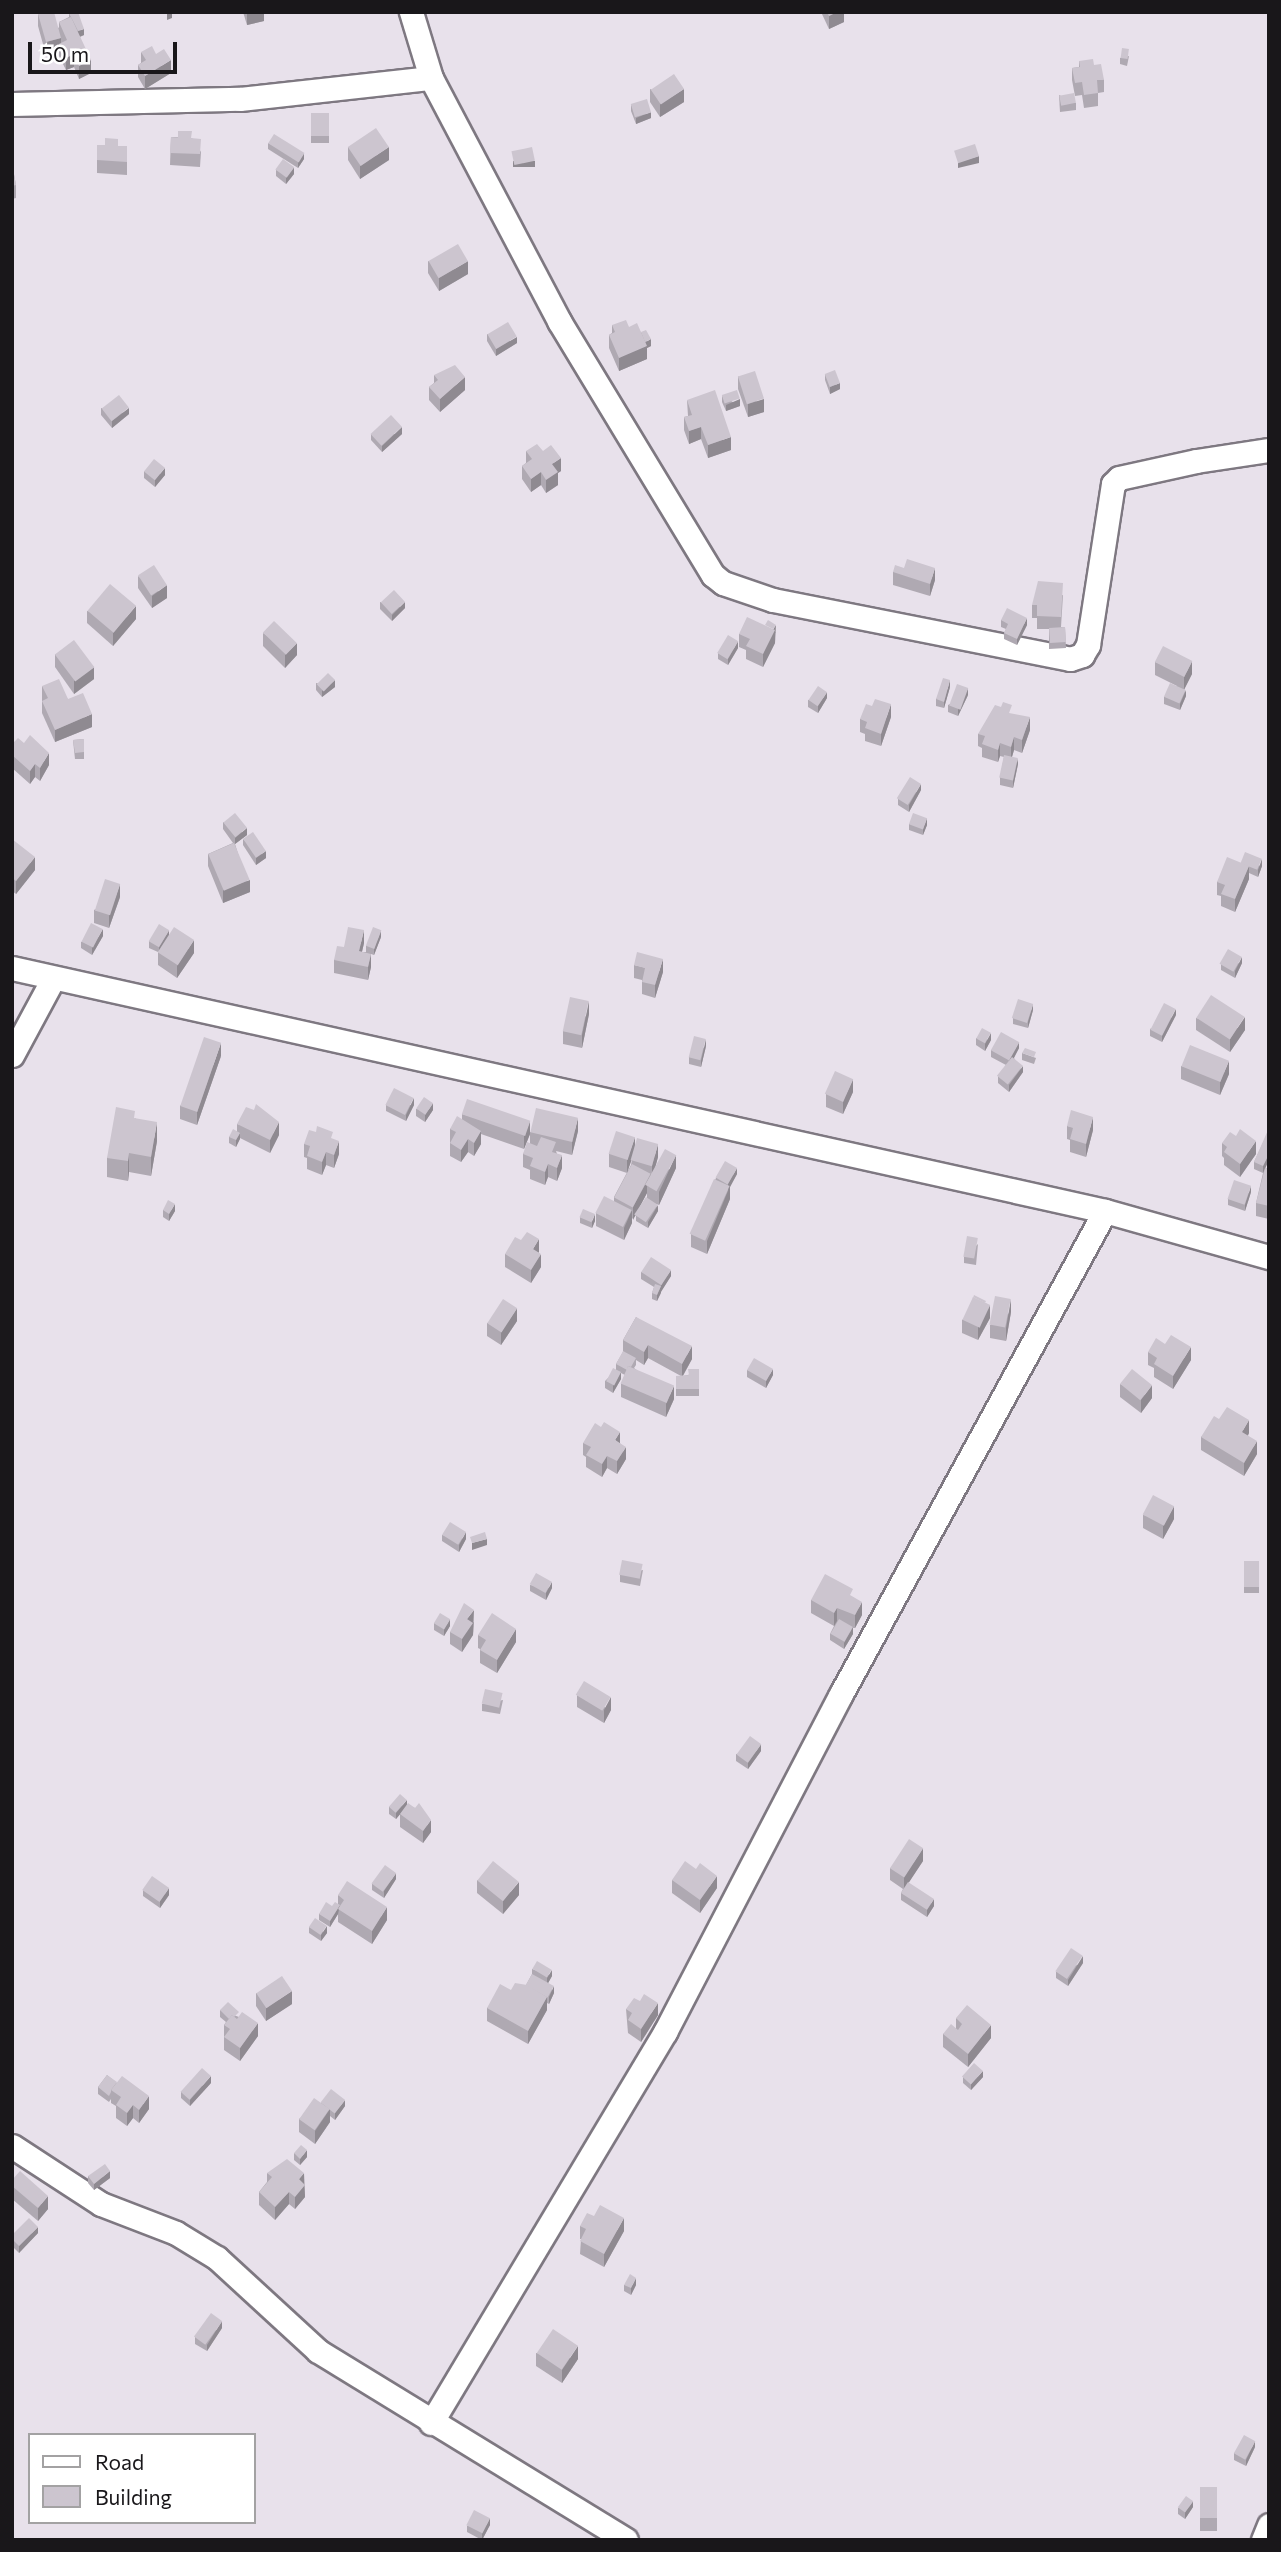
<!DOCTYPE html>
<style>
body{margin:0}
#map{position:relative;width:1281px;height:2552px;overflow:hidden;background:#e8e1eb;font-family:Commissioner,sans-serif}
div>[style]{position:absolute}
.roads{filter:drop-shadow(2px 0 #7e7881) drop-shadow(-2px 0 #7e7881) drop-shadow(0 2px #7e7881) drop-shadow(0 -2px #7e7881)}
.street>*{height:23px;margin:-11.5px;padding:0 11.5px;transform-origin:11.5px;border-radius:11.5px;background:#fff}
.wall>*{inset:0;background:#afa9b2;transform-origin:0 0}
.shaded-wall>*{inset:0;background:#8f8a91;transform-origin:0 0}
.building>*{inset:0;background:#ccc5cf;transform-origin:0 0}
span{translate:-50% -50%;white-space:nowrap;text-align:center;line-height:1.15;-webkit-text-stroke:7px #fff;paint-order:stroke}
.frame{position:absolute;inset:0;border:14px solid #19171a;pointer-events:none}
.legend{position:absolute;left:28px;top:2433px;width:228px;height:91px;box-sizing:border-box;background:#fff;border:2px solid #a3a2a3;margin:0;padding:9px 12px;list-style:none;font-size:21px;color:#19171a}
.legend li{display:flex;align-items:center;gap:14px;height:35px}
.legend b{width:35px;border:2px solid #a3a2a3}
.scale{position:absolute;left:28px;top:42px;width:149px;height:32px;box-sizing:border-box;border:4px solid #19171a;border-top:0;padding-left:9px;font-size:21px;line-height:24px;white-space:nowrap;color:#19171a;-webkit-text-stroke:5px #fff;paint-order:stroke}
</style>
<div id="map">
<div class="roads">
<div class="street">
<i style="left:411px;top:12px;width:69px;rotate:73.1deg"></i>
<i style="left:431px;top:78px;width:275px;rotate:62.2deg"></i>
<i style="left:559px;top:321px;width:297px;rotate:58.8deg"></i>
<i style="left:713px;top:575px;width:13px;rotate:39deg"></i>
<i style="left:723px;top:583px;width:53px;rotate:18.8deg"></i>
<i style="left:773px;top:600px;width:303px;rotate:11.2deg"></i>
<i style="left:1070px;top:659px;width:13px;rotate:-18deg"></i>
<i style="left:1082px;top:655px;width:12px;rotate:-59deg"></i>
<i style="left:1088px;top:645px;width:163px;rotate:-81.2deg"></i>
<i style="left:1113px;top:484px;width:8px;rotate:-45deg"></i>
<i style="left:1119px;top:478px;width:79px;rotate:-12.4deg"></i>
<i style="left:1196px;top:461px;width:74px;rotate:-8.6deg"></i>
<i style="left:12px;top:104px;width:228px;rotate:-1.3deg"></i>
<i style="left:240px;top:99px;width:192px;rotate:-6.3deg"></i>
<i style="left:12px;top:968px;width:1120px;rotate:12.53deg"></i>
<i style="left:1105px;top:1211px;width:170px;rotate:15.7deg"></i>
<i style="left:12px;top:1055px;width:86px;rotate:-61.7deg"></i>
<i style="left:12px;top:2146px;width:106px;rotate:33.1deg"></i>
<i style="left:101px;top:2204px;width:80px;rotate:21.1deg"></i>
<i style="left:176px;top:2233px;width:48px;rotate:31.4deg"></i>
<i style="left:217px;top:2258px;width:137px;rotate:42.6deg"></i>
<i style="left:318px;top:2351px;width:361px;rotate:31.5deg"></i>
<i style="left:431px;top:2423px;width:456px;rotate:-59.1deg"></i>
<i style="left:665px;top:2032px;width:381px;rotate:-62.5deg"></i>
<i style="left:841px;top:1694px;width:550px;rotate:-61.34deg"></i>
<i style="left:1263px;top:2540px;width:16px;rotate:-68deg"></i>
</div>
</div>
<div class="wall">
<i style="clip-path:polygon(243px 12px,264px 12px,264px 21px,247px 25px)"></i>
<i style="clip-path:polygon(821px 12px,844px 12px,844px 22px,829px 29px)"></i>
<i style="clip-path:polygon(69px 13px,84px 35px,80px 37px,91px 73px,79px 79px,74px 67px,66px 70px,59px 56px,59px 51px,46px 55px,38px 26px,38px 14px,59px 28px,59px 22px,69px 17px)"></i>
<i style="clip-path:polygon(141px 52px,171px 73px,145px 89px,138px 77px,138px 65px,141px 63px)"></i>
<i style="clip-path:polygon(1129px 56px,1127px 66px,1120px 64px,1120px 58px)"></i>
<i style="clip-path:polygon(1079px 61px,1094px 65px,1104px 80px,1104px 92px,1098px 93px,1098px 106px,1084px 108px,1082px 95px,1075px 96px,1072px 80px,1072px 68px,1079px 67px)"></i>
<i style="clip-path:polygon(650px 89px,684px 102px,660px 117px,650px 102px)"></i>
<i style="clip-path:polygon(1059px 95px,1076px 103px,1076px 110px,1060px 112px)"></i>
<i style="clip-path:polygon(631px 105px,651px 118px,636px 124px,631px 111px)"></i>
<i style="left:311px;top:113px;width:18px;height:30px"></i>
<i style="clip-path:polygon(171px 137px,192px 138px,201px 152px,200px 167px,170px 165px)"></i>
<i style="clip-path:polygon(268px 143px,304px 159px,298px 168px,268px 149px)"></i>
<i style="clip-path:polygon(105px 145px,118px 146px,127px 159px,127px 175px,97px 173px,97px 160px)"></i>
<i style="clip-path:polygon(348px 147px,389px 160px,360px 179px,348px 160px)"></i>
<i style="clip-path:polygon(12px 164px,16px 185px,16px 198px,12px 199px)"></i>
<i style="clip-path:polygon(276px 170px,294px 174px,286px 184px,276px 176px)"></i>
<i style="clip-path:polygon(428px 261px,468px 274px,439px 291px,428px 273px)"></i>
<i style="clip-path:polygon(612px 325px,629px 327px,641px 332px,651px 346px,647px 348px,647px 359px,619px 371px,609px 348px,609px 335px,612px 333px)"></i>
<i style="clip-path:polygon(487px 334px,517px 343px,496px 356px,487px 341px)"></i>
<i style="clip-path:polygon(825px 374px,840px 389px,830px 394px,825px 380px)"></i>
<i style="clip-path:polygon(434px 375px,465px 390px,440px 412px,429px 400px,429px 387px,434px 383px)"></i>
<i style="clip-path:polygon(738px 376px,764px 412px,748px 417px,738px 389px)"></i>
<i style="clip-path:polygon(722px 396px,740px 406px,726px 411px,722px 402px)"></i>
<i style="clip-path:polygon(687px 400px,731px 450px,708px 458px,701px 439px,689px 444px,684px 430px,684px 417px,688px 416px)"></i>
<i style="clip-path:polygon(101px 408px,129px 414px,112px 428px,101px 415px)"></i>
<i style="clip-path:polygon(371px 434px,402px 434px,382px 452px,371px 440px)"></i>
<i style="clip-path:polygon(526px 451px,543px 451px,561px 471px,558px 473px,558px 485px,546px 493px,541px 485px,531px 492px,522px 479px,522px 466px,526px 463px)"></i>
<i style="clip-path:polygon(144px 471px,165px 475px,155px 487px,144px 478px)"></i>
<i style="clip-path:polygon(904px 568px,935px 580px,930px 596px,893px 585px,893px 572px)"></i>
<i style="clip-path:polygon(138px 576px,167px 598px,152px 608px,138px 588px)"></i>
<i style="clip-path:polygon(1063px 595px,1061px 627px,1065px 627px,1066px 648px,1049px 649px,1049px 629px,1037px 629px,1037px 618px,1032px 618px,1032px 605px)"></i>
<i style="clip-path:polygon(380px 602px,405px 608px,392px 621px,380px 609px)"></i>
<i style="clip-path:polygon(87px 611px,136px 619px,113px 646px,87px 623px)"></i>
<i style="clip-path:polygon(1001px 620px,1027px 625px,1017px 645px,1004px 639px,1004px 633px,1006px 629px,1001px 627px)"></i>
<i style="clip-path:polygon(776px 632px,775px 633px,775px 643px,763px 667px,746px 659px,746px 650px,739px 647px,739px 634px)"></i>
<i style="clip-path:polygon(263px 633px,297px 655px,285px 668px,263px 646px)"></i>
<i style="clip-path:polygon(738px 648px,728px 665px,718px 659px,718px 653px)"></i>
<i style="clip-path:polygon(55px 654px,94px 679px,74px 694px,55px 667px)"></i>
<i style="clip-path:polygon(1155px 662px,1192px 674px,1184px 689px,1186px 696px,1180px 710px,1164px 704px,1164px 697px,1177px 686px,1155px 675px)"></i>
<i style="clip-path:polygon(316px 683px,335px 687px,322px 697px,316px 690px)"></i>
<i style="clip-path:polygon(42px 686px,68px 699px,92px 727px,55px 742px,42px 713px)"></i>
<i style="clip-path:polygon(950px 687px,944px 708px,936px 706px,936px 699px)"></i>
<i style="clip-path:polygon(968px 695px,958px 716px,948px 712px,948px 705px)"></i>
<i style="clip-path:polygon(827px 698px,818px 713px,808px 707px,808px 700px)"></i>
<i style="clip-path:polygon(1012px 714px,1030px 730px,1022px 753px,1014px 750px,1012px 757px,1018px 764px,1013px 788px,1000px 785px,1000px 778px,1004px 757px,1000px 756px,998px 762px,982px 757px,982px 748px,978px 746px,978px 734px)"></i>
<i style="clip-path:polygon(891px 717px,881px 746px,865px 741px,865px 734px,860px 732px,860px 719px)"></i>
<i style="clip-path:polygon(84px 739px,84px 759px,75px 759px,73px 740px)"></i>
<i style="clip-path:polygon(12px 744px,49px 765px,40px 781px,35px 777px,30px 784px,12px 768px)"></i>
<i style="clip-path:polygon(921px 790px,909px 812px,898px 805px,898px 799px)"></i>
<i style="clip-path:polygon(223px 822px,247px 835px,235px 844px,250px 892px,223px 903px,208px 866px,208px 854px,233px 843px,223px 829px)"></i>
<i style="clip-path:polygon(909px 824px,927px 825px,923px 835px,909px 830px)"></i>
<i style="clip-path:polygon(12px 839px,35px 870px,16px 894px,12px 891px)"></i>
<i style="clip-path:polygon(243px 839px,266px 858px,256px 865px,243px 845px)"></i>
<i style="clip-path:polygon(1240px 863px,1262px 866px,1258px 877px,1249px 873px,1249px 879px,1235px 912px,1221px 906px,1221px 896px,1217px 895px,1217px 882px)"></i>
<i style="clip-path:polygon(120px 897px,109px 928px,94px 923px,94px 910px)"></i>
<i style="clip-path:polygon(169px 935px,194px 953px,177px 978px,158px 965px,158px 952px,149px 948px,149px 941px)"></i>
<i style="clip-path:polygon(103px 936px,92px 955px,81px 948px,81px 942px)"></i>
<i style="clip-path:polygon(381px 937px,374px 955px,371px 954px,371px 967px,368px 980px,334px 973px,334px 960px,344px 947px,364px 943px,362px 952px,366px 952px,366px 946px)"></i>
<i style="clip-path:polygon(1242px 963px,1235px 978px,1221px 970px,1221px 964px)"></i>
<i style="clip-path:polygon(634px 965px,663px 972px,655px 998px,642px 994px,642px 980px,634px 978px)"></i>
<i style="clip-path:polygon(1033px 1010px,1028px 1028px,1013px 1024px,1013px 1018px)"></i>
<i style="clip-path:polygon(589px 1014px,582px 1048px,563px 1044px,563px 1031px)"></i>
<i style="clip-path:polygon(1176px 1015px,1162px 1042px,1150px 1036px,1150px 1029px)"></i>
<i style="clip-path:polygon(1196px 1018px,1245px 1030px,1230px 1052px,1196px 1030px)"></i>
<i style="clip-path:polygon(976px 1038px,991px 1040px,985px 1051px,976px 1045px)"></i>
<i style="clip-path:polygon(706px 1046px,701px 1067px,689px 1064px,689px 1057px)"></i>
<i style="clip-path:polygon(1019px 1048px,1014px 1058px,1023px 1072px,1009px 1092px,998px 1083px,998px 1076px,1006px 1065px,991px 1057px,991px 1050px)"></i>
<i style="clip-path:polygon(1022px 1053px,1036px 1058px,1034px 1064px,1022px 1060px)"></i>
<i style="clip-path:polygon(221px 1056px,197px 1125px,180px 1119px,180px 1106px)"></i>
<i style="clip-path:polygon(1181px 1066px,1229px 1074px,1220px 1095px,1181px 1079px)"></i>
<i style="clip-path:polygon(853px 1092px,843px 1114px,826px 1107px,826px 1094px)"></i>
<i style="clip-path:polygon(386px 1105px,414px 1105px,406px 1121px,386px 1111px)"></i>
<i style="clip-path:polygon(416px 1109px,433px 1110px,425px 1122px,416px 1116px)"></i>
<i style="clip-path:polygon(462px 1114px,530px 1134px,524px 1149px,481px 1134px,481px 1144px,474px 1156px,468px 1152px,461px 1162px,450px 1156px,450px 1129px,462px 1119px)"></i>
<i style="clip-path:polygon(135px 1118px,157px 1141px,151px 1176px,129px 1172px,128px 1181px,107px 1177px,107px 1158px)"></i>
<i style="clip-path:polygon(237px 1124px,279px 1135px,270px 1153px,240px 1138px,236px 1147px,229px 1143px,229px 1137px,237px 1131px)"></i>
<i style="clip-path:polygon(1067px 1126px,1093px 1130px,1086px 1157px,1070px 1152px,1070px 1140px,1067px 1139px)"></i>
<i style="clip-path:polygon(1269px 1130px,1269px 1160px,1265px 1168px,1269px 1169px,1269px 1219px,1256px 1216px,1256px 1203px,1263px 1173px,1254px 1169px,1254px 1162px)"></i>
<i style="clip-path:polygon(578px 1131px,572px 1155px,556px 1151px,562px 1168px,557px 1181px,548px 1177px,545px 1185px,530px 1179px,530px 1170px,523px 1167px,523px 1154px,530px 1143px,530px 1132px)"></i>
<i style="clip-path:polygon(333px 1139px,339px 1154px,334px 1168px,326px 1165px,322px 1175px,307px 1169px,307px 1158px,304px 1157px,304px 1144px)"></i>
<i style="clip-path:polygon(1222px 1143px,1256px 1154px,1240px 1177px,1224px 1165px,1224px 1158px,1222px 1156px)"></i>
<i style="clip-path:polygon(evenodd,635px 1149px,658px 1157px,654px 1172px,676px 1168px,659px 1205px,656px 1204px,658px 1211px,648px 1228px,636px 1221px,636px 1215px,632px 1219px,632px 1223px,624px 1240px,596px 1226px,596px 1213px,614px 1201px,614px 1197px,631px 1165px,633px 1154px,627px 1173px,609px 1167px,609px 1154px,635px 1149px,647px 1193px,647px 1198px,636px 1213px,647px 1193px)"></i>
<i style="clip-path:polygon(737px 1174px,730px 1186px,730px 1199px,707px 1254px,691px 1247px,691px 1234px,716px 1178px)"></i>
<i style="clip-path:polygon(1251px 1192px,1245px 1211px,1228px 1205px,1228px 1199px)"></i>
<i style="clip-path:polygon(163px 1210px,175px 1211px,169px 1221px,163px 1217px)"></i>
<i style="clip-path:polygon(580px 1217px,595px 1221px,592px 1228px,580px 1223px)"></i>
<i style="clip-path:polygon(978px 1244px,976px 1265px,964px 1263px,964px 1257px)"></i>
<i style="clip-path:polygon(539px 1253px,541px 1267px,531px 1283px,505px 1267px,505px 1254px)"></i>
<i style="clip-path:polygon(641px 1272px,671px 1276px,661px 1291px,657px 1301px,652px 1299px,652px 1293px,654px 1287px,641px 1279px)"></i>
<i style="clip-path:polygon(986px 1303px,990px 1318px,978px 1340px,962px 1333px,962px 1320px)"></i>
<i style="clip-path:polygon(1011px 1312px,1006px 1341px,990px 1338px,990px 1325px)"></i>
<i style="clip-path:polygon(636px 1317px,692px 1359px,683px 1376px,688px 1375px,699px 1369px,699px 1396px,676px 1396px,676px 1376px,681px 1376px,648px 1358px,644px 1365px,636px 1360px,636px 1365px,634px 1368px,674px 1399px,666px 1417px,621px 1397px,621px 1384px,625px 1375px,621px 1373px,621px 1379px,613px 1393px,605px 1388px,605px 1381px,616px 1370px,616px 1364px,623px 1352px,623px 1340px)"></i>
<i style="clip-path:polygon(517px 1321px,501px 1345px,487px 1336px,487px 1323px)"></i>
<i style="clip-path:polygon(1148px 1352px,1191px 1360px,1173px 1389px,1154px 1377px,1154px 1368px,1148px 1365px)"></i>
<i style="clip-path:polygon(747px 1370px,773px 1375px,766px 1388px,747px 1377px)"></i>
<i style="clip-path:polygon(1120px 1384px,1152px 1398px,1141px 1413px,1120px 1397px)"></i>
<i style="clip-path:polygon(1219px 1419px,1249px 1433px,1248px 1436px,1257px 1454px,1244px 1476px,1201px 1450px,1201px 1437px)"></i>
<i style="clip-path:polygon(583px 1443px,620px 1443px,626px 1459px,617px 1474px,607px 1468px,602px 1477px,586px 1467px,586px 1457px,583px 1455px)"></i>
<i style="clip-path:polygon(1143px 1515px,1174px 1519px,1163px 1539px,1143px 1528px)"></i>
<i style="clip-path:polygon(442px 1535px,466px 1539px,459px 1552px,442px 1541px)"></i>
<i style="left:1244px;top:1561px;width:15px;height:32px"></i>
<i style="clip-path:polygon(643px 1570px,640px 1586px,620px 1582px,620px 1575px)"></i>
<i style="clip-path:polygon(530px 1585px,552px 1588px,546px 1600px,530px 1591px)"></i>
<i style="clip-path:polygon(853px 1597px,862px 1615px,855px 1628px,853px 1628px,853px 1634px,844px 1649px,830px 1640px,830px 1634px,834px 1626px,811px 1613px,811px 1600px)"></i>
<i style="clip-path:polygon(474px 1622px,473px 1635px,462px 1652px,450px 1644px,450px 1632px)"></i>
<i style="clip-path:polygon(434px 1623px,450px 1626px,444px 1636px,434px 1630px)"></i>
<i style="clip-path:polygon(478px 1635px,516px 1642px,497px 1673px,480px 1663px,480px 1649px,478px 1648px)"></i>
<i style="clip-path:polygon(577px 1695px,611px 1710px,604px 1723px,577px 1707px)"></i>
<i style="clip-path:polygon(503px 1700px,500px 1714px,482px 1711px,482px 1704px)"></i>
<i style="clip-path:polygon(761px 1751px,748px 1769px,736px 1761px,736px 1754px)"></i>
<i style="clip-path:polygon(407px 1805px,415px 1808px,431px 1832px,423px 1843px,400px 1827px,400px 1814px,396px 1819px,389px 1814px,389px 1807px)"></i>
<i style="clip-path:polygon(923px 1861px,908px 1883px,934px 1906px,927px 1917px,901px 1900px,901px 1893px,903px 1889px,890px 1880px,890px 1868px)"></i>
<i style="clip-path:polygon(396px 1879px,384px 1898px,372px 1890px,372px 1884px)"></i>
<i style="clip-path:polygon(477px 1880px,519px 1895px,503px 1914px,477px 1893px)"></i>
<i style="clip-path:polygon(672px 1880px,717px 1888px,700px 1913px,672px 1893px)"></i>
<i style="clip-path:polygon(143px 1890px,169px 1895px,160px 1908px,143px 1896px)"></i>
<i style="clip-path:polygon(338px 1895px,387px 1920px,372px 1944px,338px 1922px,338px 1914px,330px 1927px,319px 1920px,319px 1914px,338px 1904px)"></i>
<i style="clip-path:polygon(309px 1927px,327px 1933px,321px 1941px,309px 1933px)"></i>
<i style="clip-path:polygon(1083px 1963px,1068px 1986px,1056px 1978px,1056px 1972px)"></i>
<i style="clip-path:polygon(532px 1969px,552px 1976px,548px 1983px,554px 1993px,549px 2004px,547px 2003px,547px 2010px,528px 2044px,487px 2021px,487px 2008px,511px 1990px,526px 1985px,532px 1974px)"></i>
<i style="clip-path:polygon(256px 1993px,292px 2004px,266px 2021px,256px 2006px)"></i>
<i style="clip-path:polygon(626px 2009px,658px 2015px,641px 2042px,628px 2033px)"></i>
<i style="clip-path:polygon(220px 2010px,239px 2017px,258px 2036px,240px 2061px,224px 2050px,224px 2025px,226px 2022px,220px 2017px)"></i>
<i style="clip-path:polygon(956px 2018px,991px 2038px,968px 2067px,943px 2047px,943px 2034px,956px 2028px)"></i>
<i style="clip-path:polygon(107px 2075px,149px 2109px,139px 2123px,133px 2118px,127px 2126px,116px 2118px,116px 2106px,111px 2103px,111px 2099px,109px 2102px,98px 2094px,98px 2087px)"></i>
<i style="clip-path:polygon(963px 2077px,983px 2077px,971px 2090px,963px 2083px)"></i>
<i style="clip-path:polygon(211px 2083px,190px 2106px,181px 2098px,181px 2092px)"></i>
<i style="clip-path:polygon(321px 2103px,345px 2106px,335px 2120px,330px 2116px,330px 2122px,315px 2144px,299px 2132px,299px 2119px)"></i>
<i style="clip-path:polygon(294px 2153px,307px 2157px,300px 2165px,294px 2160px)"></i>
<i style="clip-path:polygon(267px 2173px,304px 2184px,305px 2197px,295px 2209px,289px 2204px,275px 2220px,259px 2205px,259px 2192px,267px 2182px)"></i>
<i style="clip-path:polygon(88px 2176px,110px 2178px,94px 2190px,88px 2183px)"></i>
<i style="clip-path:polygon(12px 2180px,48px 2209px,38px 2221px,12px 2199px)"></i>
<i style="clip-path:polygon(580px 2226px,624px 2231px,604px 2267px,580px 2254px,581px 2239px,580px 2239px)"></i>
<i style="clip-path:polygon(38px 2233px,19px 2253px,12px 2246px,12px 2235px)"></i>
<i style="clip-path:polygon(624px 2285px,636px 2285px,631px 2295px,624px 2291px)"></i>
<i style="clip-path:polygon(222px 2328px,207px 2351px,195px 2344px,195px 2337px)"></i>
<i style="clip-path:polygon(536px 2353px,578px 2359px,562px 2383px,536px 2366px)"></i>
<i style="clip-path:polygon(1255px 2447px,1246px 2466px,1234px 2460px,1234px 2453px)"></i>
<i style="left:1217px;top:2487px;width:44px;height:17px;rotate:90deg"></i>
<i style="clip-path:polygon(1193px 2507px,1185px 2519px,1178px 2514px,1178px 2508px)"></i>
<i style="clip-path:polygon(490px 2525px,482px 2540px,467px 2532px,467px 2526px)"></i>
</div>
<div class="shaded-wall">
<i style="clip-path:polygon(170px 12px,172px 12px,172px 18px,167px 20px,167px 13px)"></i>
<i style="clip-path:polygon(247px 12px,264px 12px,264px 21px,247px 25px)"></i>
<i style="clip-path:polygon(837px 12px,844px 12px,844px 22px,829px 29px,829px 16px)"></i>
<i style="clip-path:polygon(84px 29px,84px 35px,76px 38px,76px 32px)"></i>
<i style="clip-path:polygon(61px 38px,61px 48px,59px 44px,59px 51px,46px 55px,46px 42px)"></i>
<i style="clip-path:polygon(74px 54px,74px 67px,66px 70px,66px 58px)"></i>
<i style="clip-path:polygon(91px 60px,91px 73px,79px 79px,79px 66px)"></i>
<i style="clip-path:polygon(171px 60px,171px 73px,145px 89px,145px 76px)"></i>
<i style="clip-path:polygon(684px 89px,684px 102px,660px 117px,660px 104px)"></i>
<i style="clip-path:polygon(651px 112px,651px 118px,636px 124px,636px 118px)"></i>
<i style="clip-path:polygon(389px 147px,389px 160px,360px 179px,360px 166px)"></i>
<i style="clip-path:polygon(304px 153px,304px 159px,298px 168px,298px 162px)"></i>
<i style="clip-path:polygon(979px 156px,979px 163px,958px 168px,958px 162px)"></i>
<i style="left:535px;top:161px;width:6px;height:22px;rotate:90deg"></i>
<i style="clip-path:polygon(294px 167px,294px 174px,286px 184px,286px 177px)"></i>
<i style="clip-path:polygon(468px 261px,468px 274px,439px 291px,439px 278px)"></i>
<i style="clip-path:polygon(517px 337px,517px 343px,496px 356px,496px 349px)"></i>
<i style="clip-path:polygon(651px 339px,651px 346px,647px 348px,647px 359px,619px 371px,619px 358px)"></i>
<i style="clip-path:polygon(465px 377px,465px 390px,440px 412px,440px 399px)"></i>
<i style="clip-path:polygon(840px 383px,840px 389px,830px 394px,830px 387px)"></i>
<i style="clip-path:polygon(740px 399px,740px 406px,726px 411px,726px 405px)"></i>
<i style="clip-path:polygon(764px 399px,764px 412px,748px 417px,748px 404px)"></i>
<i style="clip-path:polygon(129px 408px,129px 414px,112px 428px,112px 421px)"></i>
<i style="clip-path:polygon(402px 427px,402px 434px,382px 452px,382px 446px)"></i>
<i style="clip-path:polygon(701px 427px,701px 439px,689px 444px,689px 431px)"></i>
<i style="clip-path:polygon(731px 437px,731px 450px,708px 458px,708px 445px)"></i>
<i style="clip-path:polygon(561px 458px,561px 471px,558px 473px,558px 485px,546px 493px,546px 480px,552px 464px)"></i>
<i style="clip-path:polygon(165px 468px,165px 475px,155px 487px,155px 480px)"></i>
<i style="clip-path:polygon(541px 472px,541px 485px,531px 492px,531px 479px)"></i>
<i style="clip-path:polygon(935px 568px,935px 580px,930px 596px,930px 584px)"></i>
<i style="clip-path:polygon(167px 585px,167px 598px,152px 608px,152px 596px)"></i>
<i style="clip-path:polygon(405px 602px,405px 608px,392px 621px,392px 615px)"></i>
<i style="clip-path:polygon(136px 606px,136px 619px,113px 646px,113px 633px)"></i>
<i style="clip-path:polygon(1027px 618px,1027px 625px,1017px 645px,1017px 639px)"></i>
<i style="clip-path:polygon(776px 625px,775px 643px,763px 667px,763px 654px,771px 633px)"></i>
<i style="clip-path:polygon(738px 641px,738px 648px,728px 665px,728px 659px)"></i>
<i style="clip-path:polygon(297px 643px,297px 655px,285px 668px,285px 655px)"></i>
<i style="clip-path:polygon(1192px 661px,1192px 674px,1184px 690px,1184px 677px)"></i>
<i style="clip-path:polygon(94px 667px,94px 679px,74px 694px,74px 681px)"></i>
<i style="clip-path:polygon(335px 680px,335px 687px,322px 697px,322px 691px)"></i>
<i style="clip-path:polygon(950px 680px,950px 687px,944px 708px,944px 702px)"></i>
<i style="clip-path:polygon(968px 688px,968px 695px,958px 716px,958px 710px)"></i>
<i style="clip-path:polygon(1186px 690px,1186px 696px,1180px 710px,1180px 704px)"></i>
<i style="clip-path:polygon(827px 692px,827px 698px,818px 713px,818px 706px)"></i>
<i style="clip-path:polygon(891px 704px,891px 717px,881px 746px,881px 734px)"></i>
<i style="clip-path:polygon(92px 714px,92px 727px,55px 742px,55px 730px)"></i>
<i style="clip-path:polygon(1030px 717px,1030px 730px,1022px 753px,1022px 740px)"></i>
<i style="clip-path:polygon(1014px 737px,1014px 750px,1011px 760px,1011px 747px)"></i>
<i style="clip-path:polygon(1000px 743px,1000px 756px,998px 762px,998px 750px)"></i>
<i style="clip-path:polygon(49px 753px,49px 765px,40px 781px,40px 768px)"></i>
<i style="clip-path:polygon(1018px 758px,1018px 764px,1013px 788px,1013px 781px)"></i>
<i style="clip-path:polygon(35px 764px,35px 777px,30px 784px,30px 771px)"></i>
<i style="clip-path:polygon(921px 784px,921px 790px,909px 812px,909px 805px)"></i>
<i style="clip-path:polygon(927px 818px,927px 825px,923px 835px,923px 829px)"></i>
<i style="clip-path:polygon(247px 828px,247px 835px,235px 844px,235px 838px)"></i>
<i style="clip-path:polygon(266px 851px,266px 858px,256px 865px,256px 858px)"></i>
<i style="clip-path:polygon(35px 857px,35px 870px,16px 894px,16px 881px)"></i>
<i style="clip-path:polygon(1262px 859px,1262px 866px,1258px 877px,1258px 870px)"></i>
<i style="clip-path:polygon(1249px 866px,1249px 879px,1235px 912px,1235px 899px)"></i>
<i style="clip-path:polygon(250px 880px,250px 892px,223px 903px,223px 890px)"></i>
<i style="clip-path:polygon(120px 884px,120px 897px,109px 928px,109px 915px)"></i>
<i style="clip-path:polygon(103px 929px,103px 936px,92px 955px,92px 948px)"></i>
<i style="clip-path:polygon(169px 930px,169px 936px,159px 953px,159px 947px)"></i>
<i style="clip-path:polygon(364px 930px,364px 943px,359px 964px,359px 951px)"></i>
<i style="clip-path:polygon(381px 930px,381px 937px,374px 955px,374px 949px)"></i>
<i style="clip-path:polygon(194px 940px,194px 953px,177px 978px,177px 966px)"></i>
<i style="clip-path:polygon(371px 954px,371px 967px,368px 980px,368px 967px)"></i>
<i style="clip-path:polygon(1242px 957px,1242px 963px,1235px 978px,1235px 971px)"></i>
<i style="clip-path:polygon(663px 959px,663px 972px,655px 998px,655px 985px)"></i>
<i style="clip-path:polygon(589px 1001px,589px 1014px,582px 1048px,582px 1035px)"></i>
<i style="clip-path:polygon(1033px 1004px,1033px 1010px,1028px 1028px,1028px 1022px)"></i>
<i style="clip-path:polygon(1176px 1009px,1176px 1015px,1162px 1042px,1162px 1036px)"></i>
<i style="clip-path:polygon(1245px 1017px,1245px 1030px,1230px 1052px,1230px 1039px)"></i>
<i style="clip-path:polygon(991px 1033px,991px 1040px,985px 1051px,985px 1044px)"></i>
<i style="clip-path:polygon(706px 1039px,706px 1046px,701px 1067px,701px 1061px)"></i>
<i style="clip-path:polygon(1019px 1042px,1019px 1048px,1009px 1067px,1009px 1060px)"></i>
<i style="clip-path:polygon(221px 1043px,221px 1056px,197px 1125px,197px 1112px)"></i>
<i style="clip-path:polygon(1229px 1061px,1229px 1074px,1220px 1095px,1220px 1082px)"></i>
<i style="clip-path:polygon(1023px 1066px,1023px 1072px,1009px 1092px,1009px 1085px)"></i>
<i style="clip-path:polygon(853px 1079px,853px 1092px,843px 1114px,843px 1101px)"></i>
<i style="clip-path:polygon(414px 1098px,414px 1105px,406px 1121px,406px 1115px)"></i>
<i style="clip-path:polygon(433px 1103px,433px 1110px,425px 1122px,425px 1115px)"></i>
<i style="clip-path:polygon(1093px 1117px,1093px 1130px,1086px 1157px,1086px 1144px)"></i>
<i style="clip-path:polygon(578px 1118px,578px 1131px,572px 1155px,572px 1142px)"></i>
<i style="clip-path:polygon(530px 1121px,530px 1134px,524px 1149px,524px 1136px)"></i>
<i style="clip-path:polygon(157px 1122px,157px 1141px,151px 1176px,151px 1157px)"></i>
<i style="clip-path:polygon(279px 1122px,279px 1135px,270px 1153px,270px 1140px)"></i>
<i style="clip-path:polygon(481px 1131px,481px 1144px,474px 1156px,474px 1143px)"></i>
<i style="clip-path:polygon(240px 1133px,240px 1139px,236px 1147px,236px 1140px)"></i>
<i style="clip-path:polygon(635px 1137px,635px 1150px,627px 1173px,627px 1160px)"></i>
<i style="clip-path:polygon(468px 1139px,468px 1152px,461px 1162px,461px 1150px)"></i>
<i style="clip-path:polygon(339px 1141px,339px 1154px,334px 1168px,334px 1155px)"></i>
<i style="clip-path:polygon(1256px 1141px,1256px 1154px,1240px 1177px,1240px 1164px)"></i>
<i style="clip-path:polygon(658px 1144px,658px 1157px,652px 1179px,652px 1166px)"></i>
<i style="clip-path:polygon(326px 1152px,326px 1165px,322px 1175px,322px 1162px)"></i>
<i style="clip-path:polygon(129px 1153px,129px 1172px,128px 1181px,128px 1161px)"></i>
<i style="clip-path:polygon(1269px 1154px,1269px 1160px,1263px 1173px,1263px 1166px)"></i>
<i style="clip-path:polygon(562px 1155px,562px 1168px,557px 1181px,557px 1168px)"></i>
<i style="clip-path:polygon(676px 1155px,676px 1168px,659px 1205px,659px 1192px)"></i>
<i style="clip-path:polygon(548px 1164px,548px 1177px,545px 1185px,545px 1172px)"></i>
<i style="clip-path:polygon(737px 1168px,737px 1174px,728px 1191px,728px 1184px)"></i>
<i style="clip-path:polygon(651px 1174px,651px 1187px,647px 1186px,647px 1193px,633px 1220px,633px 1207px)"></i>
<i style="clip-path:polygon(730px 1186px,730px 1199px,707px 1254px,707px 1241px)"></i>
<i style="clip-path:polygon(1251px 1186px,1251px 1192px,1245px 1211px,1245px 1205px)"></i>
<i style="clip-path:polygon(175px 1204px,175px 1211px,169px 1221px,169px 1214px)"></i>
<i style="clip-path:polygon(658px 1205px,658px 1211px,648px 1228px,648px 1222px)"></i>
<i style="clip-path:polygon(632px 1210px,632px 1223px,624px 1240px,624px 1228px)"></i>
<i style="clip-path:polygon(595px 1214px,595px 1221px,592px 1228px,592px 1222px)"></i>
<i style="clip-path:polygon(539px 1239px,539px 1252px,533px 1262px,533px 1249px)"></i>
<i style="clip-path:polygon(541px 1254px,541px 1267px,531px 1283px,531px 1270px)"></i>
<i style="clip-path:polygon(671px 1270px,671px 1276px,661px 1292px,661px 1285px)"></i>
<i style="clip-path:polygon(661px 1286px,661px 1293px,657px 1301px,657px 1295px)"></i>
<i style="clip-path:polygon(1011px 1299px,1011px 1312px,1006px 1341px,1006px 1328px)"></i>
<i style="clip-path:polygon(990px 1305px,990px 1318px,978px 1340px,978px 1327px)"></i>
<i style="clip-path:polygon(517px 1308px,517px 1321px,501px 1345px,501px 1332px)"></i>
<i style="clip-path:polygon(648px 1345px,648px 1358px,644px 1365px,644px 1352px)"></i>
<i style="clip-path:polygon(692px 1346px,692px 1359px,682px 1377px,682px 1364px)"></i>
<i style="clip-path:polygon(1191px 1347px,1191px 1360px,1173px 1389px,1173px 1376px)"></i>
<i style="clip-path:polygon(773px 1369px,773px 1375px,766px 1388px,766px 1381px)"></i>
<i style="clip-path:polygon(621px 1372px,621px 1379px,613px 1393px,613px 1386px)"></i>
<i style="clip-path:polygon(1152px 1385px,1152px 1398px,1141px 1413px,1141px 1400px)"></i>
<i style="clip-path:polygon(674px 1386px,674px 1399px,666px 1417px,666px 1404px)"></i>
<i style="clip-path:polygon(1249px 1420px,1249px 1433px,1242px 1445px,1242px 1432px)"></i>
<i style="clip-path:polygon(620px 1432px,620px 1444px,615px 1440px)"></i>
<i style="clip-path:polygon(1257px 1441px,1257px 1454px,1244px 1476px,1244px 1463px)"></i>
<i style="clip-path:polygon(626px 1447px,626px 1459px,617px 1474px,617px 1461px)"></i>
<i style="clip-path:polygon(607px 1456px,607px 1468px,602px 1477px,602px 1464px)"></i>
<i style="clip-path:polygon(1174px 1506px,1174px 1519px,1163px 1539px,1163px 1526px)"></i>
<i style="clip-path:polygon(466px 1532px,466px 1539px,459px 1552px,459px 1545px)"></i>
<i style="clip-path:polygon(487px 1539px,487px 1545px,472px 1550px,472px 1543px)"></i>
<i style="clip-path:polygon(552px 1582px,552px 1588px,546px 1600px,546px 1593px)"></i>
<i style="clip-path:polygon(862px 1602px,862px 1615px,855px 1628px,855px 1615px)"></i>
<i style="clip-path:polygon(837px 1608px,837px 1621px,834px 1626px,834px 1613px)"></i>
<i style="clip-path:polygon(474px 1610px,473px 1635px,462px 1652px,462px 1639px,467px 1619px)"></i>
<i style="clip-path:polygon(450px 1619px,450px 1626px,444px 1636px,444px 1629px)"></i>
<i style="clip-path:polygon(853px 1627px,853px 1634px,844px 1649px,844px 1643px)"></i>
<i style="clip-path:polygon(516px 1629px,516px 1642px,497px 1673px,497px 1660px)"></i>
<i style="clip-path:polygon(611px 1697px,611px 1710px,604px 1723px,604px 1710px)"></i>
<i style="clip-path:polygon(761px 1744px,761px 1751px,748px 1769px,748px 1763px)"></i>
<i style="clip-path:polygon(407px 1800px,407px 1806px,396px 1819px,396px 1813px)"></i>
<i style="clip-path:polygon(431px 1820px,431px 1832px,423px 1843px,423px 1831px)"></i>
<i style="clip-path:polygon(923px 1848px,923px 1861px,904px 1890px,904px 1877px)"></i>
<i style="clip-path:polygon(396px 1873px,396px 1879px,384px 1898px,384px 1891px)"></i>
<i style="clip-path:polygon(717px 1876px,717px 1888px,700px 1913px,700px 1900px)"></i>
<i style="clip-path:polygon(519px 1882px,519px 1895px,503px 1914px,503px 1901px)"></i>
<i style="clip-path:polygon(169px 1888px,169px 1895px,160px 1908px,160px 1901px)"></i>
<i style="clip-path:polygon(934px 1899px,934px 1906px,927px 1917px,927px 1910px)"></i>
<i style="clip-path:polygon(340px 1905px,338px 1914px,330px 1927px,330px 1921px)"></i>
<i style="clip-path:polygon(387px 1907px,387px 1920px,372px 1944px,372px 1931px)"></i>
<i style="clip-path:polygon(327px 1926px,327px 1933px,321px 1941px,321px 1935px)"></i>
<i style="clip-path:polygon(1083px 1956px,1083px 1963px,1068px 1986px,1068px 1980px)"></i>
<i style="clip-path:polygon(552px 1970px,552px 1976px,547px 1985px,547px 1978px)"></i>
<i style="clip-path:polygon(554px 1986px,554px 1993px,549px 2004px,549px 1997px)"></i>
<i style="clip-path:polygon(292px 1991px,292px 2004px,266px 2021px,266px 2008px)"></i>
<i style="clip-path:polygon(547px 1997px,547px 2010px,528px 2044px,528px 2031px)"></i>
<i style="clip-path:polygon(658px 2003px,658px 2015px,641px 2042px,641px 2029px)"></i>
<i style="clip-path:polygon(258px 2023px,258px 2036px,240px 2061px,240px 2048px)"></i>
<i style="clip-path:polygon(991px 2025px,991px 2038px,968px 2067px,968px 2054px)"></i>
<i style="clip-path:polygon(983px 2071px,983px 2077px,971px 2090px,971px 2084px)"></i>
<i style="clip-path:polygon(211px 2076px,211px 2083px,190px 2106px,190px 2100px)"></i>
<i style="clip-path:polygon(149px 2096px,149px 2109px,139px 2123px,139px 2110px)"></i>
<i style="clip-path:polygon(345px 2100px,345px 2106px,335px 2120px,335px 2113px)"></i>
<i style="clip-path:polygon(133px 2105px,133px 2118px,127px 2126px,127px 2113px)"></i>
<i style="clip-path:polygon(330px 2109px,330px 2122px,315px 2144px,315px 2131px)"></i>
<i style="clip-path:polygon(307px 2150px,307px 2157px,300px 2165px,300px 2159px)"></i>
<i style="clip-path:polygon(110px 2171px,110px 2178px,94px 2190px,94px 2184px)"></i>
<i style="clip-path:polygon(304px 2173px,305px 2197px,295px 2209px,295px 2197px,299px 2179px)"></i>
<i style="clip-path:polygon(289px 2192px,289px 2204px,275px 2220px,275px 2207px)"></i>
<i style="clip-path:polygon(48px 2196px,48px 2209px,38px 2221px,38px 2208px)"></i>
<i style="clip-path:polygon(624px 2218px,624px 2231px,604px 2267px,604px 2254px)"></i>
<i style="clip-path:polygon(38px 2227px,38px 2233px,19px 2253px,19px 2246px)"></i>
<i style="clip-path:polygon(636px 2278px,636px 2285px,631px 2295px,631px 2288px)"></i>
<i style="clip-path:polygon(222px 2321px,222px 2328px,207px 2351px,207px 2345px)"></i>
<i style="clip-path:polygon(578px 2346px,578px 2359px,562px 2383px,562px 2370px)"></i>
<i style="clip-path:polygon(1255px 2441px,1255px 2447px,1246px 2466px,1246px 2460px)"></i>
<i style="clip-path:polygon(1193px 2501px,1193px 2507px,1185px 2519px,1185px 2512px)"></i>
<i style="clip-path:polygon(490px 2518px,490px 2525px,482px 2540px,482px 2534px)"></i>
</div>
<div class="building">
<i style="clip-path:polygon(43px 12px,54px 12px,61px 38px,46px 42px,38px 14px)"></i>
<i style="clip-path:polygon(78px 12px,84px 29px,78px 31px,69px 13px)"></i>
<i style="clip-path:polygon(827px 12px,837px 12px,829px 16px)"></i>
<i style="clip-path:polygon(71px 17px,91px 60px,79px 66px,74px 54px,66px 58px,59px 44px,67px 40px,59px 22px)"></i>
<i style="clip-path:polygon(152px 46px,156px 54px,164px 49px,171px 60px,145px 76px,138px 65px,146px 60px,141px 52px)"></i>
<i style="left:1122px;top:48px;width:7px;height:10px;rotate:8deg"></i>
<i style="clip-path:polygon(1093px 59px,1094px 65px,1101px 64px,1104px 80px,1097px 80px,1098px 93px,1084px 95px,1082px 82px,1075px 83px,1072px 68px,1080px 67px,1079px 61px)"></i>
<i style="left:674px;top:74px;width:18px;height:28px;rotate:56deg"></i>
<i style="left:1074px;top:93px;width:10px;height:15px;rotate:79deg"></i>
<i style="left:647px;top:99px;width:14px;height:17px;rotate:73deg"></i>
<i style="left:311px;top:113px;width:18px;height:23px"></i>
<i style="left:376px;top:128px;width:23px;height:34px;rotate:56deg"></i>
<i style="clip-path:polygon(178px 131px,192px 131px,191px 138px,201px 139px,200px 154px,170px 153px,171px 137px,178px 138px)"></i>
<i style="left:274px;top:134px;width:36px;height:11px;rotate:32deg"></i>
<i style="clip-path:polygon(105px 138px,118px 139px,118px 146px,127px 146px,127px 162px,97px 160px,97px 145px,105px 145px)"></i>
<i style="left:975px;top:144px;width:13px;height:22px;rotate:72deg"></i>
<i style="left:532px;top:147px;width:14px;height:21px;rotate:78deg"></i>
<i style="left:283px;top:159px;width:14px;height:13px;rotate:36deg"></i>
<i style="clip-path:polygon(12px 164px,16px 185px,12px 186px)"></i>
<i style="left:458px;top:244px;width:20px;height:34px;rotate:60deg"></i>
<i style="clip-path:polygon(626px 320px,629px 327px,637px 323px,647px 346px,619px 358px,609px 335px,615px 332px,612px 325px)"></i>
<i style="left:508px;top:322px;width:17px;height:24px;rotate:59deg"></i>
<i style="clip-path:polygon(646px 330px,651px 339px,645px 342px,641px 332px)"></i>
<i style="clip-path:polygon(455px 365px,465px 377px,440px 399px,429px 387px,438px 380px,434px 375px)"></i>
<i style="left:835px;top:370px;width:14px;height:11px;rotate:69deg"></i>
<i style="left:755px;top:371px;width:29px;height:18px;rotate:72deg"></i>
<i style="clip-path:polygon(715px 390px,731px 437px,708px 445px,701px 427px,689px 431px,684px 417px,692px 415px,687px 400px)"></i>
<i style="left:737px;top:390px;width:9px;height:16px;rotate:72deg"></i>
<i style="left:119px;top:395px;width:16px;height:22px;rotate:52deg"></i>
<i style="left:391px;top:415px;width:16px;height:28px;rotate:47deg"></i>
<i style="clip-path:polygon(537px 444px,543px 451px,551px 445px,561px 458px,552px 464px,558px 472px,546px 480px,541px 472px,531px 479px,522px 466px,532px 459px,526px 451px)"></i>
<i style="left:154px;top:459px;width:14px;height:16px;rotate:39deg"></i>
<i style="clip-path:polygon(907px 559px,935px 568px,930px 584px,893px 572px,895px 565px,904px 568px)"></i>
<i style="left:154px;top:565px;width:24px;height:19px;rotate:57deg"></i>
<i style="clip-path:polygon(1038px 581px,1063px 583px,1061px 617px,1037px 616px,1037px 605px,1032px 605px)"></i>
<i style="left:110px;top:584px;width:34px;height:35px;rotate:40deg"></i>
<i style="left:394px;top:590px;width:16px;height:18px;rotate:47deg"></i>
<i style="clip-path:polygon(1007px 608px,1027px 618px,1017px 639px,1004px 633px,1008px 624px,1001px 620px)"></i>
<i style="clip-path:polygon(747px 617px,775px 630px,763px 654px,746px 646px,750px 639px,739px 634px)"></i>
<i style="clip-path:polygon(768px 620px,776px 625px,773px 629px,765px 625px)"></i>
<i style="left:274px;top:621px;width:32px;height:16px;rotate:44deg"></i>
<i style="left:1065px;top:627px;width:15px;height:16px;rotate:86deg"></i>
<i style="left:728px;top:635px;width:12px;height:21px;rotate:31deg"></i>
<i style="left:74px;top:640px;width:34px;height:24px;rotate:53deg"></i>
<i style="left:1163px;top:646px;width:33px;height:18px;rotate:27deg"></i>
<i style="left:328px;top:673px;width:10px;height:16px;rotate:45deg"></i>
<i style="clip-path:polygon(943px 678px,950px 680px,944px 702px,936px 699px)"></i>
<i style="clip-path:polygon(59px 679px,68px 699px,83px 693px,92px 714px,55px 730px,42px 701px,48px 698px,42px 686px)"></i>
<i style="left:1170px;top:683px;width:17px;height:15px;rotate:24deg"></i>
<i style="left:957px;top:684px;width:12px;height:23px;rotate:20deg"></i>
<i style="left:818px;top:686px;width:11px;height:17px;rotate:34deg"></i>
<i style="clip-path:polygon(875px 699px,891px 704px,881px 734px,865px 728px,867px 722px,860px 719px,866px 704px,872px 706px)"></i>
<i style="clip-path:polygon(1003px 702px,1012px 705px,1009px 713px,1030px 717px,1022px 740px,1014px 737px,1011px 747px,1000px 743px,998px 750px,982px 744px,985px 736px,978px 734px,995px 705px,1001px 707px)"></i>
<i style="clip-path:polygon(30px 735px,49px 753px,40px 768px,35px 764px,30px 771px,12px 755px,12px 744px,18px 738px,24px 743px)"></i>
<i style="clip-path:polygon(84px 739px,84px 752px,75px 753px,73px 740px)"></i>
<i style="left:1004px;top:755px;width:14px;height:23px;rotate:12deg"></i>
<i style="left:910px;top:777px;width:13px;height:25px;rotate:32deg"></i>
<i style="left:235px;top:813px;width:19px;height:15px;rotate:51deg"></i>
<i style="left:913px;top:813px;width:15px;height:12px;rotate:20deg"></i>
<i style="left:253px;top:832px;width:23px;height:12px;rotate:56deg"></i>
<i style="clip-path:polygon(12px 839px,35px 857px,16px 881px,12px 878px)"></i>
<i style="left:234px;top:843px;width:40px;height:28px;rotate:67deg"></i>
<i style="left:1245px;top:852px;width:18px;height:12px;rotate:22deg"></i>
<i style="clip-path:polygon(1227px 857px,1249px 866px,1235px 899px,1221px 894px,1225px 885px,1217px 882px)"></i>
<i style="left:105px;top:879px;width:16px;height:33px;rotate:18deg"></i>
<i style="left:91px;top:923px;width:13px;height:21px;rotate:27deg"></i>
<i style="left:159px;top:924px;width:12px;height:20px;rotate:31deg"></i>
<i style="left:174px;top:927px;width:24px;height:30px;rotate:33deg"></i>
<i style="clip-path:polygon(348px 927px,364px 930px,359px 951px,371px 954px,368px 967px,334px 960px,337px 946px,344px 947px)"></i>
<i style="left:373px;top:927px;width:9px;height:20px;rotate:21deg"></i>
<i style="left:1228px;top:949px;width:16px;height:17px;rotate:30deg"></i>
<i style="clip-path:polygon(637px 952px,663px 959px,655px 985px,642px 982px,645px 968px,634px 965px)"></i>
<i style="left:1211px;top:995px;width:40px;height:27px;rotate:33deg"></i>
<i style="left:570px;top:997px;width:19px;height:35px;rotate:12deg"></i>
<i style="left:1018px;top:999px;width:16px;height:20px;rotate:18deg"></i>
<i style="left:1164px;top:1003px;width:13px;height:30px;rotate:27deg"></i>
<i style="left:982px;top:1028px;width:10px;height:12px;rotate:29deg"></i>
<i style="left:1001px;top:1032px;width:21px;height:21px;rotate:29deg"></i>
<i style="left:694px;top:1036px;width:12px;height:22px;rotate:14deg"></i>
<i style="left:204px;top:1037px;width:18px;height:73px;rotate:19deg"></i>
<i style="left:1190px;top:1045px;width:42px;height:23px;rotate:22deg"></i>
<i style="clip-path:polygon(1025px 1048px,1036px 1052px,1034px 1057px,1022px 1053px)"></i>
<i style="left:1012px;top:1057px;width:14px;height:24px;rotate:39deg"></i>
<i style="left:835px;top:1071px;width:20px;height:25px;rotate:24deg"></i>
<i style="left:394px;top:1088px;width:22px;height:19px;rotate:27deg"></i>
<i style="left:424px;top:1097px;width:11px;height:14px;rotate:34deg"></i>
<i style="left:467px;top:1099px;width:67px;height:16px;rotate:19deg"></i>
<i style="clip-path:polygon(256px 1104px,279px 1122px,270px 1140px,237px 1124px,246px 1107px,254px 1110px)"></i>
<i style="clip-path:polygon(116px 1107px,135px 1111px,134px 1118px,157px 1122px,151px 1157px,129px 1153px,128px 1161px,107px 1158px)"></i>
<i style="left:536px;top:1108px;width:43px;height:25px;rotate:13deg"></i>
<i style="clip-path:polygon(1071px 1110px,1093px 1117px,1086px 1144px,1070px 1139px,1073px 1128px,1067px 1126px)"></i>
<i style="clip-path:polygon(457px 1116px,481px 1131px,474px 1143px,468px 1139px,461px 1150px,450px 1143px,456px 1132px,450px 1129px)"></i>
<i style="clip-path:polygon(317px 1126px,333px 1132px,331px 1138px,339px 1141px,334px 1155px,326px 1152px,322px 1162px,307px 1156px,310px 1146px,304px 1144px,309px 1130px,316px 1132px)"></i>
<i style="clip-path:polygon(233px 1129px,240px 1133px,236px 1140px,229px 1137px)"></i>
<i style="clip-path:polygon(1240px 1129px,1256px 1141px,1240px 1164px,1224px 1152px,1227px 1147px,1222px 1143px,1230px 1132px,1236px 1136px)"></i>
<i style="clip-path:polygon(1268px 1130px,1269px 1130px,1269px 1154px,1263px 1166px,1254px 1162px)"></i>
<i style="left:616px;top:1131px;width:20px;height:24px;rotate:18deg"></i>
<i style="clip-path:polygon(541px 1137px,556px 1142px,552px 1152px,562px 1155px,557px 1168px,548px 1164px,545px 1172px,530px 1166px,533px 1158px,523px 1154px,527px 1142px,537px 1146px)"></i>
<i style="left:637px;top:1138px;width:22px;height:23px;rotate:16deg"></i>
<i style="left:665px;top:1149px;width:13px;height:41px;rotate:29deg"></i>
<i style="left:725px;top:1161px;width:14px;height:19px;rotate:30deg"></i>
<i style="left:632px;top:1164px;width:21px;height:38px;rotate:28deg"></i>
<i style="clip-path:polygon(1265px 1168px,1269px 1169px,1269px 1206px,1256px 1203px)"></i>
<i style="left:714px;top:1179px;width:17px;height:60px;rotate:24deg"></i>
<i style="left:1234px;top:1180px;width:18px;height:20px;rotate:19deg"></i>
<i style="left:604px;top:1196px;width:31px;height:19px;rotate:27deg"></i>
<i style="left:646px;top:1197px;width:14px;height:21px;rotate:34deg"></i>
<i style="clip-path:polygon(168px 1200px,175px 1204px,169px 1214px,163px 1210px)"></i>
<i style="left:583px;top:1209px;width:13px;height:9px;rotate:23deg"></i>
<i style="clip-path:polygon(527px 1232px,539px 1239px,533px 1249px,541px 1254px,531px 1270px,505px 1254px,515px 1237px,521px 1240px)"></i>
<i style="left:967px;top:1236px;width:11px;height:21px;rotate:10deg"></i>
<i style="left:651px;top:1257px;width:24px;height:18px;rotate:33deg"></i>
<i style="clip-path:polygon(655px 1284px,661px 1286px,657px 1295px,652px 1293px)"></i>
<i style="clip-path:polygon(974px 1295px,986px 1301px,985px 1303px,973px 1297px,972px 1301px)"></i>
<i style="left:995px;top:1296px;width:16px;height:29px;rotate:11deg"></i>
<i style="left:973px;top:1297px;width:19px;height:25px;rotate:25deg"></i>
<i style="left:503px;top:1299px;width:17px;height:29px;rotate:33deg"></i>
<i style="clip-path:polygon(636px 1317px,692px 1346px,682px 1364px,648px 1345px,644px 1352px,623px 1340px)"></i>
<i style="clip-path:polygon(1171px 1335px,1191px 1347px,1173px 1376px,1154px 1364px,1157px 1358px,1148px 1352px,1156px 1338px,1165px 1344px)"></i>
<i style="clip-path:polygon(623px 1351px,636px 1358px,631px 1367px,628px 1366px,627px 1370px,616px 1364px)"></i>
<i style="left:754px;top:1358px;width:22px;height:14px;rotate:30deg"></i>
<i style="left:628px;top:1366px;width:50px;height:19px;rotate:23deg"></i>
<i style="left:613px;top:1368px;width:9px;height:15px;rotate:27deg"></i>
<i style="clip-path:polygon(688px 1369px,699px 1369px,699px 1389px,676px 1389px,676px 1376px,689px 1375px)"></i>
<i style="left:1132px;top:1369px;width:26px;height:19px;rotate:39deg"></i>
<i style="clip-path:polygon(1227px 1407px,1249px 1420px,1242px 1432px,1257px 1441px,1244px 1463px,1201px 1437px,1214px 1416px,1219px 1419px)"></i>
<i style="clip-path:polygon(604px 1422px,620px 1432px,615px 1440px,626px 1447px,617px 1461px,607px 1456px,602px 1464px,586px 1455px,591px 1447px,583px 1443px,595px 1423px,601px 1427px)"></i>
<i style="left:1153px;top:1495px;width:24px;height:22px;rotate:28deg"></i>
<i style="left:450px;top:1522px;width:19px;height:15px;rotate:32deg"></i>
<i style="clip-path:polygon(485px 1532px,487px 1539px,472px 1543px,470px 1537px)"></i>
<i style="left:622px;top:1560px;width:21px;height:15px;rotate:11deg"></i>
<i style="left:1244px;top:1561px;width:15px;height:26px"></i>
<i style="left:536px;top:1573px;width:18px;height:13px;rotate:29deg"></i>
<i style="clip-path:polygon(825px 1574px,853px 1589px,850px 1595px,862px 1602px,855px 1615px,837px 1608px,834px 1613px,811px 1600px)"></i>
<i style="clip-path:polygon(464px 1603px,474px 1610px,467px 1619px,473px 1623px,462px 1639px,450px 1632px)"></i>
<i style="left:440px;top:1613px;width:12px;height:12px;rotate:31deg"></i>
<i style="clip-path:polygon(492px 1613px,516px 1629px,497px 1660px,480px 1650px,486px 1640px,478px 1635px)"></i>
<i style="left:839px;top:1619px;width:16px;height:17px;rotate:30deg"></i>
<i style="left:584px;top:1681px;width:31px;height:16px;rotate:31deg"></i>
<i style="left:485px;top:1689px;width:18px;height:15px;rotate:13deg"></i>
<i style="left:750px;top:1736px;width:14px;height:23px;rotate:36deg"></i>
<i style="left:400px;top:1794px;width:9px;height:17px;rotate:41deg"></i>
<i style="clip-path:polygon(408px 1803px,415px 1808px,419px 1803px,431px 1820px,423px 1831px,400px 1814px)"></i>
<i style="left:909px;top:1839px;width:17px;height:35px;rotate:33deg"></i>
<i style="left:493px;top:1861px;width:33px;height:25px;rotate:39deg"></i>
<i style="clip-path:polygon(685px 1861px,696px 1869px,700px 1863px,717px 1876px,700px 1900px,672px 1880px)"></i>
<i style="left:385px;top:1865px;width:14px;height:23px;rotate:36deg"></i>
<i style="left:152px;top:1876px;width:21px;height:17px;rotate:35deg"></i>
<i style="clip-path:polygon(347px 1881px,387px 1907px,372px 1931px,338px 1909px,344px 1900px,338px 1895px)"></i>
<i style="left:908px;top:1882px;width:31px;height:13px;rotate:33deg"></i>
<i style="clip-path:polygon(326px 1902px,332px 1906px,335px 1902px,340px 1905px,330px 1921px,319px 1914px)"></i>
<i style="left:315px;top:1918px;width:14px;height:11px;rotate:34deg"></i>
<i style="left:1071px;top:1948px;width:14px;height:28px;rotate:34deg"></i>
<i style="left:537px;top:1961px;width:17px;height:9px;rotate:31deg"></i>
<i style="left:532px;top:1974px;width:25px;height:13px;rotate:29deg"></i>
<i style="left:282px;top:1976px;width:18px;height:31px;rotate:56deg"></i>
<i style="clip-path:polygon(515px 1983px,527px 1985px,547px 1997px,528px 2031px,487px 2008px,500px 1984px,511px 1990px)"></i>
<i style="clip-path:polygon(644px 1994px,658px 2003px,641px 2029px,628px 2020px,632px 2013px,626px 2009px,634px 1998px,640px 2001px)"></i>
<i style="clip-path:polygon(228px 2002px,239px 2012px,234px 2017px,232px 2015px,229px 2019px,220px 2010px)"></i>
<i style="clip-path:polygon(967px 2005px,991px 2025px,968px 2054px,943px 2034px,951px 2024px,958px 2030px,962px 2024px,956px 2018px)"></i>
<i style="clip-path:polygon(242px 2012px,258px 2023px,240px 2048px,224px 2037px,230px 2029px,224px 2025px,232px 2015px,237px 2019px)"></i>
<i style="left:974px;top:2063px;width:12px;height:18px;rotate:42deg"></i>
<i style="left:202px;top:2068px;width:12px;height:32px;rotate:42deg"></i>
<i style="clip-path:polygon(107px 2075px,117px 2082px,111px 2090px,111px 2092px,109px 2096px,98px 2087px)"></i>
<i style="clip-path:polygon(122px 2076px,149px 2096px,139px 2110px,133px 2105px,127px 2113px,116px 2105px,121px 2097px,111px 2090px)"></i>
<i style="left:331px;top:2089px;width:18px;height:17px;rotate:38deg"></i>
<i style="left:314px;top:2098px;width:19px;height:26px;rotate:35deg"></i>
<i style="clip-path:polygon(301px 2145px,307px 2150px,300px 2159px,294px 2153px)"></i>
<i style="clip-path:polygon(287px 2159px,304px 2173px,299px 2179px,305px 2185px,295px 2197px,289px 2192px,275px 2207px,259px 2192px,272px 2177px,267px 2173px)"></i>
<i style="clip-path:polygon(105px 2164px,110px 2171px,94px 2184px,88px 2176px)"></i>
<i style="clip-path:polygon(20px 2171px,48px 2196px,38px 2208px,12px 2186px,12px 2180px)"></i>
<i style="clip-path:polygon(600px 2205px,624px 2218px,604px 2254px,580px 2241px,586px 2229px,580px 2226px,587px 2213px,594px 2216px)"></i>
<i style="clip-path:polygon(29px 2218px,38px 2227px,19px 2246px,12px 2239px,12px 2235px)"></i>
<i style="clip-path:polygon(630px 2274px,636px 2278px,631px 2288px,624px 2285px)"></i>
<i style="left:211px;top:2313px;width:14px;height:29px;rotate:36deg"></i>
<i style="left:553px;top:2329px;width:30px;height:29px;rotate:34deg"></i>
<i style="left:1244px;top:2435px;width:13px;height:21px;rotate:29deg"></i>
<i style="left:1217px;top:2487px;width:31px;height:17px;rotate:90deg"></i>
<i style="left:1186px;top:2496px;width:9px;height:14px;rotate:36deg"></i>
<i style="left:474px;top:2510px;width:18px;height:17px;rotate:27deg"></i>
</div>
<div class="frame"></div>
<ul class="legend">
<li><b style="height:9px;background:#fff"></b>Road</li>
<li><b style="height:19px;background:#ccc5cf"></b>Building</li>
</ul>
<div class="scale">50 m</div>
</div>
